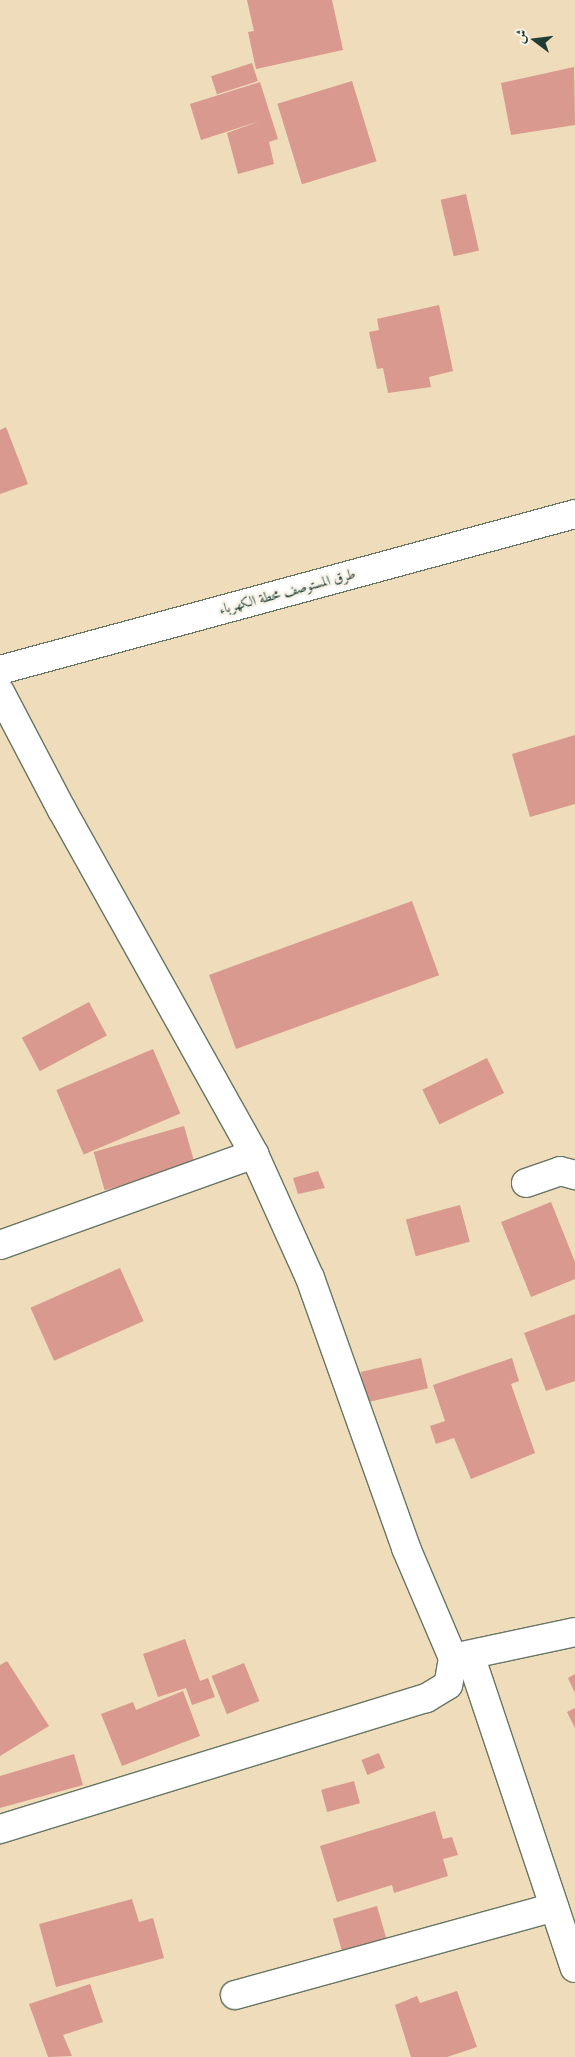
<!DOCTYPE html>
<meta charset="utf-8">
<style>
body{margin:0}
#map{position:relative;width:575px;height:2057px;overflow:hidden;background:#eedcba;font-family:"Libre Caslon Text",Amiri,serif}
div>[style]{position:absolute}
.building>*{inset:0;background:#d9998f;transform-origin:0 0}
.roads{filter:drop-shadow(1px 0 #677563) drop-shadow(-1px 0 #677563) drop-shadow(0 1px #677563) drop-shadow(0 -1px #677563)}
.minor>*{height:28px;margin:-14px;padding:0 14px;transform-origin:14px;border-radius:14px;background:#fff}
.tertiary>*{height:28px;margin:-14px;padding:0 14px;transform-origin:14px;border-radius:14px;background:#fff}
span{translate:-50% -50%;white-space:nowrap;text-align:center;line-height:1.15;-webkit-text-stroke:5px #f7f3e8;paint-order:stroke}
.street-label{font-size:14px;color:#1f3d34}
.north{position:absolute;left:510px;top:15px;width:50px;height:50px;-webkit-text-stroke:4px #f7f3e8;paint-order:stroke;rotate:285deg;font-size:14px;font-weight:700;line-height:20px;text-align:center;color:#1f3d34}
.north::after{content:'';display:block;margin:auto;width:18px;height:22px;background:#1f3d34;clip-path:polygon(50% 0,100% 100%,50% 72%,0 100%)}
</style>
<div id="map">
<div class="building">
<i style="clip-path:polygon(247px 0,332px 0,343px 50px,256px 69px,248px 32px,254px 31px)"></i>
<i style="left:252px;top:63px;width:19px;height:43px;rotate:72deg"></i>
<i style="clip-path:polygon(574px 67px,575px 125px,511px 135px,501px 83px)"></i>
<i style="left:352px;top:81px;width:84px;height:78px;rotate:73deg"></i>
<i style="clip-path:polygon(260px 82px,278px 139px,269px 142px,274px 164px,238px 174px,227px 133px,260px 121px,201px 140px,190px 104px)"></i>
<i style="left:466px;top:194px;width:58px;height:26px;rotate:77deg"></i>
<i style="clip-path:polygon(439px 305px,453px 371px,429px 377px,431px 387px,388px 393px,383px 368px,377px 369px,369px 332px,379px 330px,377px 319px)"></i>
<i style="clip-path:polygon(6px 427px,28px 484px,0 494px,0 430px)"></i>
<i style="clip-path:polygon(575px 735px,575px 804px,530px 817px,512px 754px)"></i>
<i style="left:412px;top:901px;width:79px;height:216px;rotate:70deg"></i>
<i style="left:89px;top:1002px;width:38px;height:76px;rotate:62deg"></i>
<i style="left:153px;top:1049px;width:70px;height:105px;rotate:67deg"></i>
<i style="left:487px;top:1058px;width:39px;height:72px;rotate:64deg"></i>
<i style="left:184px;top:1126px;width:40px;height:94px;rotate:74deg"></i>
<i style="clip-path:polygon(318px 1171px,325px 1188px,298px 1194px,293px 1178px)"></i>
<i style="clip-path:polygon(551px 1202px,575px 1262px,575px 1279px,531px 1297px,501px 1222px)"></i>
<i style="left:460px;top:1205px;width:38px;height:56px;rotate:75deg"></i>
<i style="left:120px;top:1268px;width:58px;height:98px;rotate:66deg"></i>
<i style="clip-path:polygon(575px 1314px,575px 1381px,546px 1391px,524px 1333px)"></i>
<i style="left:421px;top:1358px;width:31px;height:62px;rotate:77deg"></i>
<i style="clip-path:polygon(512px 1358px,519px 1381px,511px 1384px,535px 1453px,471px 1479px,454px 1438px,436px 1444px,430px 1426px,445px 1421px,433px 1385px)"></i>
<i style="clip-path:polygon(185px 1639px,200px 1681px,208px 1678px,215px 1697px,192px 1705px,186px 1688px,158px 1697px,143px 1654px)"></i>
<i style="clip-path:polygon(7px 1661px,49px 1726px,0 1756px,0 1665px)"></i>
<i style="left:244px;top:1663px;width:41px;height:35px;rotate:68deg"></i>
<i style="clip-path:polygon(575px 1674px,575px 1693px,568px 1678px)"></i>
<i style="clip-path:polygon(183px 1691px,200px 1736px,122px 1766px,101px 1714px,133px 1702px,136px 1710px)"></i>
<i style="clip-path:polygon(575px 1708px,575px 1728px,567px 1712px)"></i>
<i style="left:379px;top:1753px;width:16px;height:19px;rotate:68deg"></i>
<i style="clip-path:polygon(74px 1754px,83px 1785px,0 1808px,0 1776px)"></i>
<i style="left:354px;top:1781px;width:23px;height:34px;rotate:75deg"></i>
<i style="clip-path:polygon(435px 1811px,443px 1839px,452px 1837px,458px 1855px,443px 1859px,448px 1876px,394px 1893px,392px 1885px,337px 1902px,320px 1846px)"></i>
<i style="clip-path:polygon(132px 1899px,139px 1922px,153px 1918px,164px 1958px,56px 1987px,39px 1924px)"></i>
<i style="left:377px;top:1906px;width:37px;height:46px;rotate:74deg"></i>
<i style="clip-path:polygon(90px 1984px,103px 2022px,63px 2035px,72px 2056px,48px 2057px,29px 2004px)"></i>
<i style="clip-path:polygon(457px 1991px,477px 2047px,447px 2057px,411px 2057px,395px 2005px,417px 1996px,420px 2003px)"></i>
</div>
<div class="roads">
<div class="minor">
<i style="left:0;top:692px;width:133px;rotate:62.3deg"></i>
<i style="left:62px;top:810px;width:394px;rotate:60.8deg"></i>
<i style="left:254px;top:1154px;width:136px;rotate:65.7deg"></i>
<i style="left:310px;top:1278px;width:287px;rotate:70.4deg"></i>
<i style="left:406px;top:1548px;width:120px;rotate:66.9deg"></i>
<i style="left:453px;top:1658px;width:27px;rotate:100deg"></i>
<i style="left:448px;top:1685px;width:26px;rotate:149deg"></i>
<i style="left:426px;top:1698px;width:446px;rotate:162.9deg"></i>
<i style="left:526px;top:1183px;width:36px;rotate:-19deg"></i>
<i style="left:560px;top:1171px;width:16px;rotate:15deg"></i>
<i style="left:0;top:1245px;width:270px;rotate:-19.7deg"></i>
<i style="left:470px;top:1655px;width:330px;rotate:71.5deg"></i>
<i style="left:453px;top:1658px;width:125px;rotate:-12deg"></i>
<i style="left:235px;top:1995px;width:331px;rotate:-15.4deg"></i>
</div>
<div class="tertiary">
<i style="left:0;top:670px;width:596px;rotate:-15.18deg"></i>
</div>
</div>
<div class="street-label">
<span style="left:287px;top:591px;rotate:-15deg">طرق المستوصف محطة الكهرباء</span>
</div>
<div class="north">ش</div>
</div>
